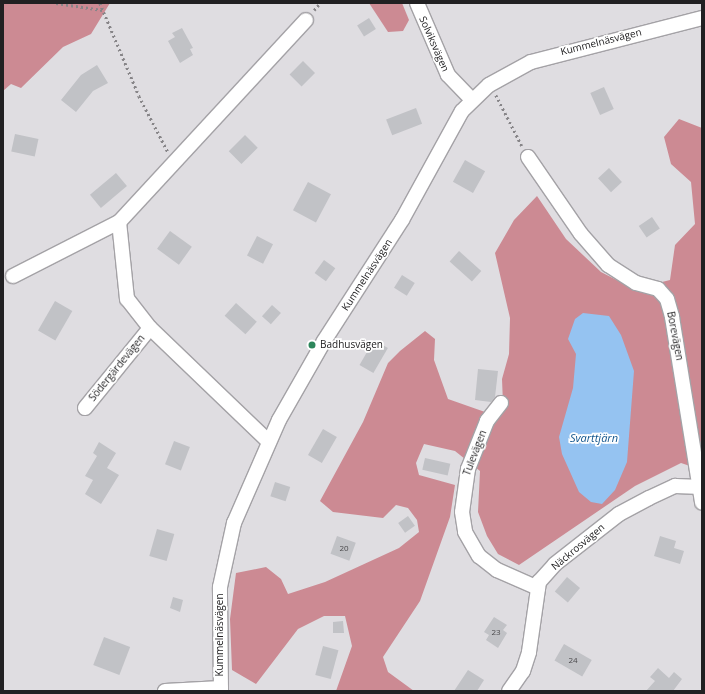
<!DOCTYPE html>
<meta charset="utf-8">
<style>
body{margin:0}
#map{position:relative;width:705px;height:694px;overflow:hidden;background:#dfdde1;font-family:"Open Sans",sans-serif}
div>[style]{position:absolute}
.forest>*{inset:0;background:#cc8a93}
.water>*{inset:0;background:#95c3f1}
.building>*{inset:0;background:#c1c2c6;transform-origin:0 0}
.path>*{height:2.5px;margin-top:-1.25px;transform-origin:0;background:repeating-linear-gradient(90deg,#878588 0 2px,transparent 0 5px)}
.roads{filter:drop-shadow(1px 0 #a4a2a6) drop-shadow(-1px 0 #a4a2a6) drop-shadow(0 1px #a4a2a6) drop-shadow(0 -1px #a4a2a6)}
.minor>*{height:14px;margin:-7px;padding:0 7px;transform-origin:7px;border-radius:7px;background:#fff}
.dots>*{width:11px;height:11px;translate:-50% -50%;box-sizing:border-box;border:2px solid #fff;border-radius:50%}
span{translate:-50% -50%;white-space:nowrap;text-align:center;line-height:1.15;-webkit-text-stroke:3.5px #fff;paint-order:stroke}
.number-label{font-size:8px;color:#49484b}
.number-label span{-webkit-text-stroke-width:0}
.street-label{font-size:10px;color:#212022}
.poi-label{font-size:10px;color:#212022}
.left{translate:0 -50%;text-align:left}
.water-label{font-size:11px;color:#10548c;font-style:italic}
.frame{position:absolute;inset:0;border:4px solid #212022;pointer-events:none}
</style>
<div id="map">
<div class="forest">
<i style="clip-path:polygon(3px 3px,110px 3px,91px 34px,63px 47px,21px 88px,11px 84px,3px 91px)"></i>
<i style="clip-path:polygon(369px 3px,402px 3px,409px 20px,403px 31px,388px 32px)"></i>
<i style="clip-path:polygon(679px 119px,702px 128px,702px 470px,681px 463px,635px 486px,519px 565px,498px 554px,487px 536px,478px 512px,480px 471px,455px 451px,424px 444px,416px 463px,419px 475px,455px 485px,450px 517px,420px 601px,383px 657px,388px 672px,414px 691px,336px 691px,352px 646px,345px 616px,324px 616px,298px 629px,256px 684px,232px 670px,230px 619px,236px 573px,266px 567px,281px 579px,288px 594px,325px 582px,399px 548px,419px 532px,417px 520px,408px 508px,396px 505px,383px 518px,333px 512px,320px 501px,363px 422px,388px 363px,400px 351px,425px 331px,435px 339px,434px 360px,448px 399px,485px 412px,503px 404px,502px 379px,509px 354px,510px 318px,495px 253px,514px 220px,537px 196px,566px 239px,601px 272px,634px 289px,670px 280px,675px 245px,695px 224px,691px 182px,671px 164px,664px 137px)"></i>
</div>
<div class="water">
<i style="clip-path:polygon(583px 313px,609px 316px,621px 335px,634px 371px,627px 462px,615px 490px,602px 504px,591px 502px,579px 492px,562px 454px,559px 437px,573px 388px,576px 354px,568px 339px,575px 319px)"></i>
</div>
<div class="building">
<i style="left:369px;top:18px;width:13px;height:14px;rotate:58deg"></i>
<i style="clip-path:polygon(182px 28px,193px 48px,190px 49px,193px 55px,180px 63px,168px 41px,175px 37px,172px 33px)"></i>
<i style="left:303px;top:61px;width:17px;height:19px;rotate:45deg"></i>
<i style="clip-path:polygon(97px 65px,108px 83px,93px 91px,76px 112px,61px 100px,81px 75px)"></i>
<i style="left:604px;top:87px;width:24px;height:15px;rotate:66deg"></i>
<i style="left:416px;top:108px;width:17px;height:32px;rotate:69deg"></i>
<i style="left:15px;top:134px;width:24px;height:18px;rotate:12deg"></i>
<i style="left:245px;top:135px;width:18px;height:23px;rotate:45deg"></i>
<i style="left:465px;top:160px;width:23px;height:25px;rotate:29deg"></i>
<i style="left:609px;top:168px;width:19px;height:15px;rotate:47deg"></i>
<i style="left:116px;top:173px;width:17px;height:34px;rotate:50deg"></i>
<i style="left:308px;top:182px;width:26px;height:32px;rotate:28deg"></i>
<i style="left:652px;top:217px;width:14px;height:16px;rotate:56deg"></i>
<i style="left:170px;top:231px;width:27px;height:22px;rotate:36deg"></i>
<i style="left:257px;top:236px;width:18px;height:22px;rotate:27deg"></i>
<i style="left:459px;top:251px;width:30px;height:14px;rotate:42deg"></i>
<i style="left:324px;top:260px;width:14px;height:16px;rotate:36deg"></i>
<i style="left:402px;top:275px;width:15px;height:15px;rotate:32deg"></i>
<i style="left:55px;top:301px;width:20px;height:34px;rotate:30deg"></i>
<i style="left:236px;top:303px;width:28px;height:17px;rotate:42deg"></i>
<i style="left:272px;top:305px;width:12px;height:15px;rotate:42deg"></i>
<i style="left:374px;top:340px;width:16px;height:29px;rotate:30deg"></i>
<i style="clip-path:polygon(478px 369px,498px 371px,495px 397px,491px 402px,475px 400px)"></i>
<i style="left:323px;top:429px;width:16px;height:30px;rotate:30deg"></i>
<i style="left:174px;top:441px;width:17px;height:25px;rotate:21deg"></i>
<i style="clip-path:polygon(99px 442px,116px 453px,107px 468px,119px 475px,101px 504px,85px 494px,93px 480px,85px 476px,97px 456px,93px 453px)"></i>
<i style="left:425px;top:458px;width:26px;height:12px;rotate:13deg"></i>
<i style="left:275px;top:482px;width:16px;height:15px;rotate:18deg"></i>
<i style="left:408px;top:516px;width:12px;height:12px;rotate:55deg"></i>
<i style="left:157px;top:529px;width:18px;height:28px;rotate:16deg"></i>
<i style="left:337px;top:536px;width:20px;height:19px;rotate:20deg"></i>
<i style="clip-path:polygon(660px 536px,676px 541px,674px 548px,684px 551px,680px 564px,654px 556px)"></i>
<i style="left:567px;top:577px;width:17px;height:19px;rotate:40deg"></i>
<i style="clip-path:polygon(173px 597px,183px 600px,180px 612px,170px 608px)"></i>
<i style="clip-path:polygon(494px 617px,507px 625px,503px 630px,507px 633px,498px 648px,486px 640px,489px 635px,484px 632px)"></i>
<i style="clip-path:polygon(343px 621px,344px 633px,333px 633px,333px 622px)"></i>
<i style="left:104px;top:637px;width:28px;height:30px;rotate:21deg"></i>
<i style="left:564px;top:644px;width:32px;height:19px;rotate:30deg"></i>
<i style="left:323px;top:646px;width:16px;height:30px;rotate:15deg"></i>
<i style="clip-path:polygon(658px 668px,669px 678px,674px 672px,682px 679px,673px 691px,646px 691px,655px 681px,650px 677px)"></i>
<i style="clip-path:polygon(468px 670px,484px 680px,477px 691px,454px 691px)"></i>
</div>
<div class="path">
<i style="left:56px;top:3px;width:47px;rotate:8.7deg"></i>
<i style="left:100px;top:3px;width:101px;rotate:67.2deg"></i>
<i style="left:139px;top:96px;width:63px;rotate:62.6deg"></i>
<i style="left:314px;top:10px;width:9px;rotate:-49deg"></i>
<i style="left:496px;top:95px;width:57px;rotate:63deg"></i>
</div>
<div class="roads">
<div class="minor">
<i style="left:417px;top:3px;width:78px;rotate:66.7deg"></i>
<i style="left:448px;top:75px;width:33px;rotate:46deg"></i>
<i style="left:528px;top:157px;width:93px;rotate:55.5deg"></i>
<i style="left:581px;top:234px;width:41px;rotate:48.9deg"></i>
<i style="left:608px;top:265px;width:33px;rotate:33deg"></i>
<i style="left:636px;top:283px;width:23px;rotate:15deg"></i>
<i style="left:658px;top:289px;width:13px;rotate:48deg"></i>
<i style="left:667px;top:299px;width:19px;rotate:74deg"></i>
<i style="left:672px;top:317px;width:188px;rotate:80.8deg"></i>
<i style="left:13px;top:276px;width:119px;rotate:-27deg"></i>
<i style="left:501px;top:403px;width:23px;rotate:128deg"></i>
<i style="left:487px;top:421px;width:52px;rotate:111.6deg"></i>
<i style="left:468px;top:469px;width:43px;rotate:97.9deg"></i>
<i style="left:462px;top:512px;width:20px;rotate:81deg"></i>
<i style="left:465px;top:532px;width:28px;rotate:60deg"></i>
<i style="left:479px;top:556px;width:23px;rotate:38deg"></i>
<i style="left:497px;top:570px;width:45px;rotate:23.7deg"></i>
<i style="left:85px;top:408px;width:103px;rotate:-50.9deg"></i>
<i style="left:269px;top:442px;width:165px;rotate:-136.2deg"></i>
<i style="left:150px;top:328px;width:37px;rotate:-128deg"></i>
<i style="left:127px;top:299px;width:77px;rotate:-95.9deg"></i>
<i style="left:119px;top:222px;width:275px;rotate:-47.2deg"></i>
<i style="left:165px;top:691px;width:56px;rotate:-3.1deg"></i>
<i style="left:221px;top:691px;width:104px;rotate:-90.6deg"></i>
<i style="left:220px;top:587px;width:66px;rotate:-77.7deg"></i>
<i style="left:234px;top:523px;width:112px;rotate:-66.4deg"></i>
<i style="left:279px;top:420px;width:91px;rotate:-60.3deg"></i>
<i style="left:324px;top:341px;width:144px;rotate:-57.2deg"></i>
<i style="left:402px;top:220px;width:124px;rotate:-61.2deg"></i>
<i style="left:462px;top:111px;width:37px;rotate:-44deg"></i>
<i style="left:489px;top:85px;width:48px;rotate:-28.7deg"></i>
<i style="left:531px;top:62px;width:177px;rotate:-14.4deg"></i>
<i style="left:509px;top:691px;width:24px;rotate:-55deg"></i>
<i style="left:523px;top:671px;width:20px;rotate:-72deg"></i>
<i style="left:529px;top:652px;width:71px;rotate:-81.9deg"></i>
<i style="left:539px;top:582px;width:24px;rotate:-48deg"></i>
<i style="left:555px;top:564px;width:81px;rotate:-38deg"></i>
<i style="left:619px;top:514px;width:34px;rotate:-28deg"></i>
<i style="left:649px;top:498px;width:29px;rotate:-25deg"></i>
<i style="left:675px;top:486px;width:27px;rotate:2deg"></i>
</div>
</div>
<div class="dots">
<i style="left:312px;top:345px;background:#2d865b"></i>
</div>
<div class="number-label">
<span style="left:344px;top:548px">20</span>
<span style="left:496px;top:632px">23</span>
<span style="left:573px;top:660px">24</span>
</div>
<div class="street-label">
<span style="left:601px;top:42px;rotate:-14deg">Kummelnäsvägen</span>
<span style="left:434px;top:44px;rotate:66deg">Solviksvägen</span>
<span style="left:367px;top:275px;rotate:-57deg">Kummelnäsvägen</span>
<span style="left:675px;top:336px;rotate:79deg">Borevägen</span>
<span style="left:117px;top:368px;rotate:-51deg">Södergärdevägen</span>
<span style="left:475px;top:453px;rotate:-69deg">Tulevägen</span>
<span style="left:578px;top:547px;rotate:-40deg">Näckrosvägen</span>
<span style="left:220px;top:635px;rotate:-90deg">Kummelnäsvägen</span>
</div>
<div class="poi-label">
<span class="left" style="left:320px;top:345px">Badhusvägen</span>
</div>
<div class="water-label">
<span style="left:594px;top:438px">Svarttjärn</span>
</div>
<div class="frame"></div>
</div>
